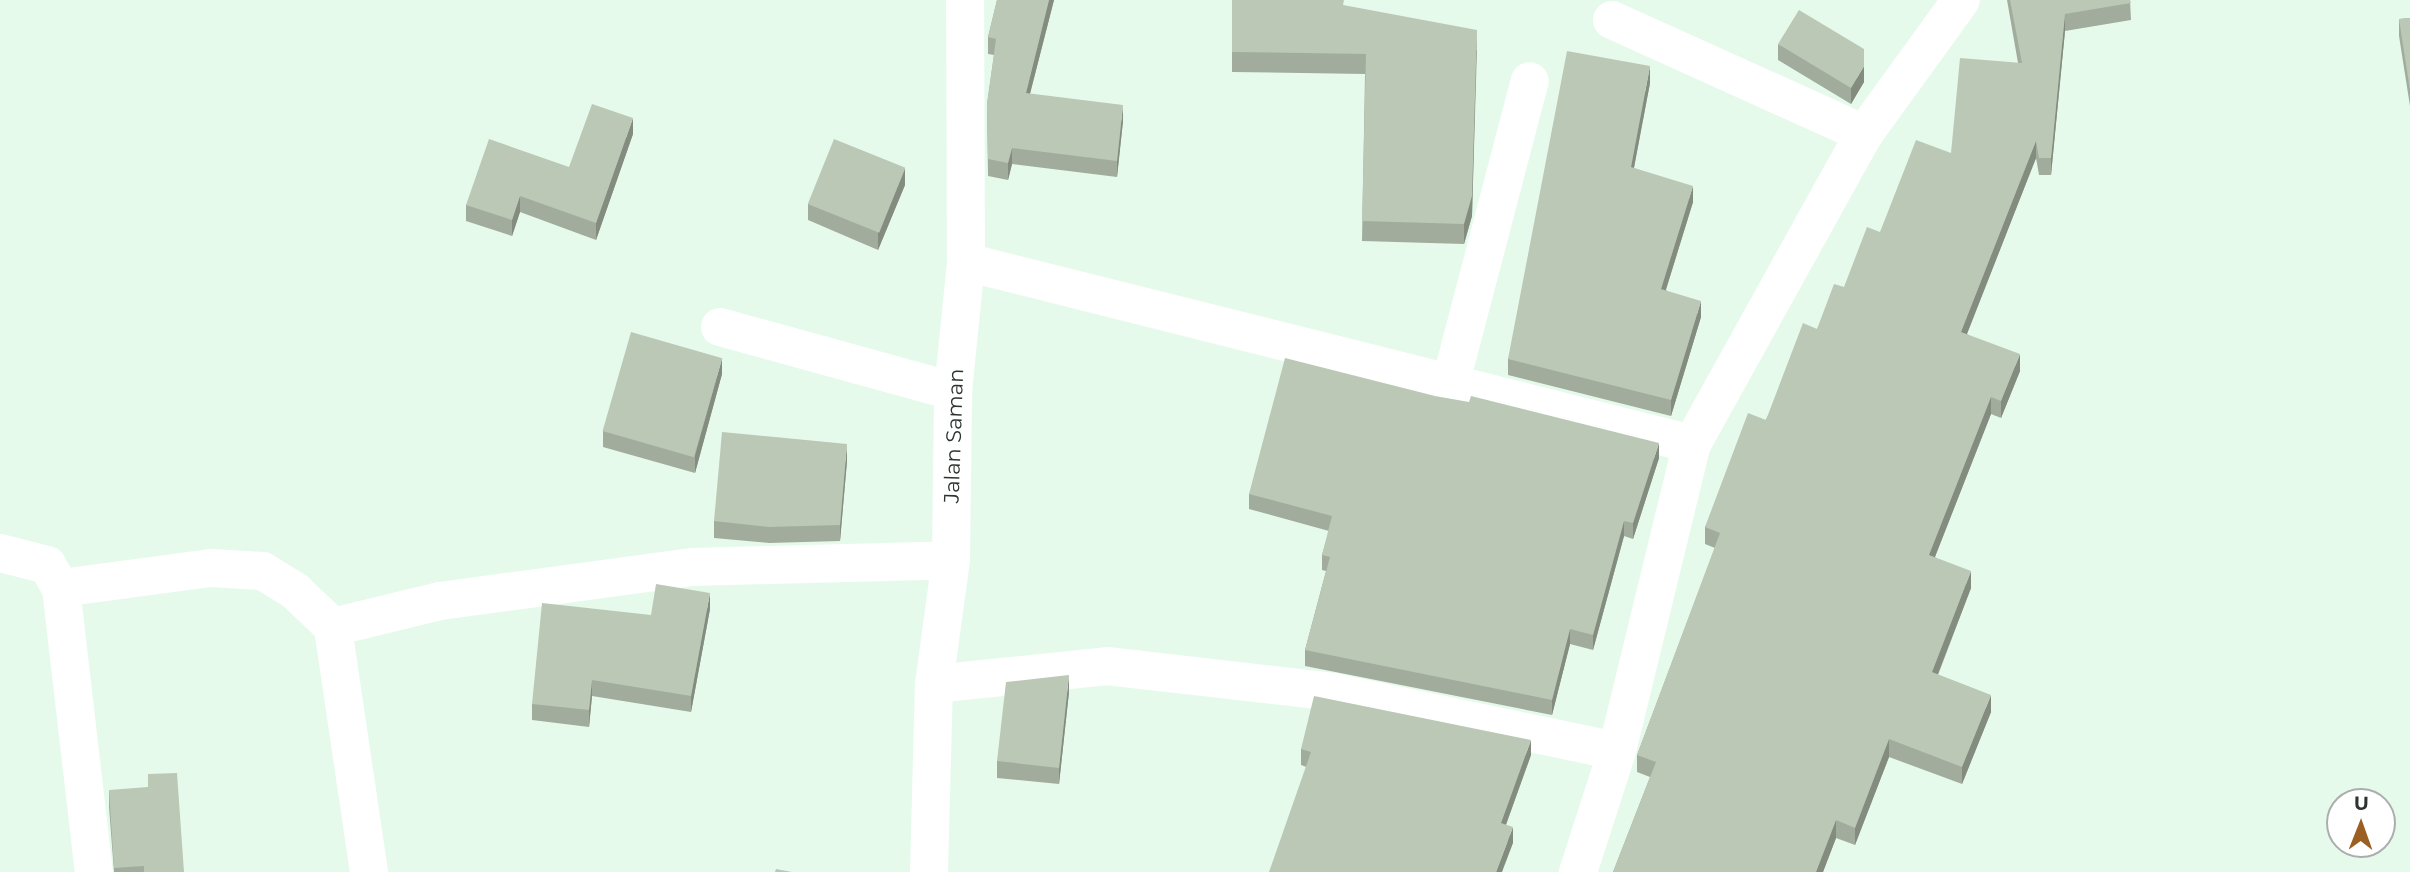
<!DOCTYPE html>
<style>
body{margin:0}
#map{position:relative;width:2410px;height:872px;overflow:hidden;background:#e6faec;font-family:Montserrat,sans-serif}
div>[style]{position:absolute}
.minor>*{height:38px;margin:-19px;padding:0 19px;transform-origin:19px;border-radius:19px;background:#fff}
.wall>*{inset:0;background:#a1ac9d}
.shaded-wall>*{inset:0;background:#838c7f}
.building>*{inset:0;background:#bbc8b6;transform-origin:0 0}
span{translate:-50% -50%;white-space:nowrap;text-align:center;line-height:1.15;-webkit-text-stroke:5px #fff;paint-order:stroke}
.street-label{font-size:21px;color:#2d342f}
.north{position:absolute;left:2326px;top:788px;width:70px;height:70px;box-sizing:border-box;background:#fff;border:2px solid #abaeac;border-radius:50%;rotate:1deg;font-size:19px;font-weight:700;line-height:28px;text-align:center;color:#2d342f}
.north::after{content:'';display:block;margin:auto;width:24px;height:32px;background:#9c5f23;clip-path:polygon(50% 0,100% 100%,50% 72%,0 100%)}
</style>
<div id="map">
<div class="minor">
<i style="left:1612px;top:20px;width:277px;rotate:24.3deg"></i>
<i style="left:966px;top:262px;width:748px;rotate:14.07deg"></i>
<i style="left:720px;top:327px;width:242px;rotate:15.4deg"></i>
<i style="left:1450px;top:385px;width:314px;rotate:-75.3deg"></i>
<i style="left:0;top:553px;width:49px;rotate:14.3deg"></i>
<i style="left:47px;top:565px;width:27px;rotate:59deg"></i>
<i style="left:61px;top:588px;width:286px;rotate:83.4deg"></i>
<i style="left:61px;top:588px;width:151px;rotate:-7.6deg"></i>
<i style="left:211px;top:568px;width:52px;rotate:3.3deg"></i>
<i style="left:263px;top:571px;width:39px;rotate:32deg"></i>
<i style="left:296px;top:592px;width:51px;rotate:43.4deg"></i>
<i style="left:934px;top:684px;width:174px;rotate:-5.9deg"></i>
<i style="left:1107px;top:666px;width:228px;rotate:6.5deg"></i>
<i style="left:1334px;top:692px;width:289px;rotate:11.8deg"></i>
<i style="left:369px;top:872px;width:248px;rotate:-98.4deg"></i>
<i style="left:333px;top:627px;width:110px;rotate:-13.7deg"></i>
<i style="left:440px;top:601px;width:254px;rotate:-7.7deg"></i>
<i style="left:692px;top:567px;width:259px;rotate:-1.5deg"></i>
<i style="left:929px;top:872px;width:188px;rotate:-88.5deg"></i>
<i style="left:934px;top:684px;width:125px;rotate:-82.2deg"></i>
<i style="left:951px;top:560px;width:169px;rotate:-89.3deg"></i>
<i style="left:953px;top:391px;width:130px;rotate:-84.2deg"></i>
<i style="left:966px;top:262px;width:262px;rotate:-90.2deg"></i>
<i style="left:1578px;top:872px;width:127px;rotate:-72.1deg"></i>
<i style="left:1617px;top:751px;width:316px;rotate:-76.3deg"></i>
<i style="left:1692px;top:444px;width:355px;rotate:-61deg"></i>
<i style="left:1864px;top:134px;width:165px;rotate:-54.1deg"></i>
</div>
<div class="wall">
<i style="clip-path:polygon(997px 0,1054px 0,1030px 94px,1123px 121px,1117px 177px,1012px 164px,1008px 180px,988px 176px,987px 104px,994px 55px,988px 54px,988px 37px)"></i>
<i style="clip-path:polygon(1232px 0,1346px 6px,1477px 50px,1472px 216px,1464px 244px,1362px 241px,1365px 74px,1232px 72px)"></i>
<i style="clip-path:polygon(2007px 0,2130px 0,2131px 20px,2065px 31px,2051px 175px,2039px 175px,2036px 158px,1967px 334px,2020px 371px,2001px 418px,1991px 414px,1935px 557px,1971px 588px,1938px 675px,1991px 712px,1962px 784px,1889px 757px,1855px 845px,1836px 838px,1823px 872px,1613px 872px,1650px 777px,1637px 772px,1637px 755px,1715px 548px,1705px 544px,1705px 527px,1817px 329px,1880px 232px,1951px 153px,2018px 63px)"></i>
<i style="clip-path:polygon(2410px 18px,2410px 106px,2399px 36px,2399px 19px)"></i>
<i style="clip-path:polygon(1778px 44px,1864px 82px,1851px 104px,1778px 60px)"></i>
<i style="clip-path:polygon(1650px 83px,1634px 168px,1693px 202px,1666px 290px,1701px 317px,1671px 416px,1508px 375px,1508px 359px)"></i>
<i style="clip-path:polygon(633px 134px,596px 240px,520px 212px,512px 236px,466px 221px,466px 205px,569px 167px)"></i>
<i style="clip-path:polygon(905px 185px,878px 250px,808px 220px,808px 204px)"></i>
<i style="clip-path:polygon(722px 374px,695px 473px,603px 447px,603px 431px)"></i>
<i style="clip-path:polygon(1659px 458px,1633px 539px,1624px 536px,1593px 650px,1570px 644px,1552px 715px,1305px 666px,1305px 650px,1326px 571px,1322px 570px,1322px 555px,1329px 531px,1249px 509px,1249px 494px)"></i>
<i style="clip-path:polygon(847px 461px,840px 541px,769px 543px,714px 538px,714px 521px)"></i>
<i style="clip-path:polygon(710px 609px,691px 712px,592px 696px,589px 727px,532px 720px,532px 704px,651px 615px)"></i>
<i style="clip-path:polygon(1069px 692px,1059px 784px,997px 778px,997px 761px)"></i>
<i style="clip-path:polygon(1301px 749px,1531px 755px,1506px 825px,1513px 843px,1301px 765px)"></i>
<i style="clip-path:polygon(109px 790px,184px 872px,114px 872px,109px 807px)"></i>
</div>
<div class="shaded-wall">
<i style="clip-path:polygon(1049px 0,1054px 0,1026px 109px,1026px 93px)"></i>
<i style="clip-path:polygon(2065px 14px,2065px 31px,2051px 175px,2051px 158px)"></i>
<i style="clip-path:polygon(1477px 30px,1472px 216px,1464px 244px,1464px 224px)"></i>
<i style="clip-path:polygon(1650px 66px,1650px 83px,1631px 183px,1631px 167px)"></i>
<i style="clip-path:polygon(1864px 66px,1864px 82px,1851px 104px,1851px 88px)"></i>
<i style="clip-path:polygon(1123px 105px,1123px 121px,1117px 177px,1117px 161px)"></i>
<i style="clip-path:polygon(633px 118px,633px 134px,596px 240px,596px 223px)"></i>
<i style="clip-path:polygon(2036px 141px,2036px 158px,1961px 349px,1961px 332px)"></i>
<i style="clip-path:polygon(1012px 148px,1012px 164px,1008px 180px,1008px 163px)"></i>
<i style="clip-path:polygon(905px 168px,905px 185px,878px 250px,878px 233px)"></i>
<i style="clip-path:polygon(1693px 186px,1693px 202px,1661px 305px,1661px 289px)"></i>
<i style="clip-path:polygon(520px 196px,520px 212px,512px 236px,512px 220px)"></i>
<i style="clip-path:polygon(1701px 301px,1701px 317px,1671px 416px,1671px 400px)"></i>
<i style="clip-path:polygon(2020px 354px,2020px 371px,2001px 418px,2001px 401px)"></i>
<i style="clip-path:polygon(722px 358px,722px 374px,695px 473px,695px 456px)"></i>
<i style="clip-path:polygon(1991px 397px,1991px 414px,1929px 572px,1929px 555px)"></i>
<i style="clip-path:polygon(1659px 443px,1659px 458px,1633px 539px,1633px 523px)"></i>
<i style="clip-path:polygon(847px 444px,847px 461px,840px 541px,840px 525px)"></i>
<i style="clip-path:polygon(1624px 521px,1624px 536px,1593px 650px,1593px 635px)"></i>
<i style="clip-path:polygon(1971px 571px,1971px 588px,1932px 689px,1932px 672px)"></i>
<i style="clip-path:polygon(710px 593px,710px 609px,691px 712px,691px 696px)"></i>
<i style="clip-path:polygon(1570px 629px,1570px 644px,1552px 715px,1552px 700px)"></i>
<i style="clip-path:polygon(1069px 675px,1069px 692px,1059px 784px,1059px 768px)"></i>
<i style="clip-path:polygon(592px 680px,592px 696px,589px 727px,589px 710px)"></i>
<i style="clip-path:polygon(1991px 695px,1991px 712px,1962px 784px,1962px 767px)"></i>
<i style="clip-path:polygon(1889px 739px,1889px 757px,1855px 845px,1855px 828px)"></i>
<i style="clip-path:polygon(1531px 740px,1531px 755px,1501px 838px,1501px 823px)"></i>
<i style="clip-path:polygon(1836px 820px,1836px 838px,1823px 872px,1816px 872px)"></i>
<i style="clip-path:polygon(1513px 827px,1513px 843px,1502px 872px,1496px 872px)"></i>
</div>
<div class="building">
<i style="clip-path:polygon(997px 0,1049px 0,1026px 93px,1123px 105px,1117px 161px,1012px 148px,1008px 163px,988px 159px,987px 104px,996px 39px,988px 37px)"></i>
<i style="clip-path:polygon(1232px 0,1344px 0,1343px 5px,1477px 30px,1472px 196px,1464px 224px,1362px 221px,1366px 54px,1232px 52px)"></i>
<i style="clip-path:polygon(2010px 0,2130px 0,2131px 3px,2065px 14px,2051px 158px,2039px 158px,2036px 141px,1961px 332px,2020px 354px,2001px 401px,1991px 397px,1929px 555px,1971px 571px,1932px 672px,1991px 695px,1962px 767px,1889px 739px,1855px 828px,1836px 820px,1816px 872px,1613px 872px,1656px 762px,1637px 755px,1720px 533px,1705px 527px,1748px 413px,1766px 420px,1803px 323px,1817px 329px,1834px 284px,1844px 287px,1867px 227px,1880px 232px,1916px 140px,1951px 153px,1960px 58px,2022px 63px)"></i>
<i style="clip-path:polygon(1799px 10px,1864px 49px,1864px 66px,1851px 88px,1778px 44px)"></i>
<i style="clip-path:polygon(2410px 18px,2410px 90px,2399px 19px)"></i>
<i style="clip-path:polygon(1567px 51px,1650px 66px,1631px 167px,1693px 186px,1661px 289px,1701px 301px,1671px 400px,1508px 359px)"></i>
<i style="clip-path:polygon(592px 104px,633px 118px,596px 223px,520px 196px,512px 220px,466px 205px,489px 139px,569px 167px)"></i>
<i style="left:834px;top:139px;width:77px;height:70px;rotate:22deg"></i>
<i style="left:631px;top:332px;width:95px;height:103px;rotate:16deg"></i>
<i style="clip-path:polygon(1285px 358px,1435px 396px,1469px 402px,1471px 396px,1659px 443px,1633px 523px,1624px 521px,1593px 635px,1570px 629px,1552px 700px,1305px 650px,1330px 557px,1322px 555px,1332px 516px,1249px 494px)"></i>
<i style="clip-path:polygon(722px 432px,847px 444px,840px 525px,769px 527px,714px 521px)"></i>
<i style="clip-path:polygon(656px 584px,710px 593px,691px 696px,592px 680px,589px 710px,532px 704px,542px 603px,651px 615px)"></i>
<i style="clip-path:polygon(1069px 675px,1059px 768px,997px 761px,1006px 682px)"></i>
<i style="clip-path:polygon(1314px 696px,1531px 740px,1501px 823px,1513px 827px,1496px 872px,1269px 872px,1311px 752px,1301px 749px)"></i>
<i style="clip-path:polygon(177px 773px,184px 872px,144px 872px,144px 866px,114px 868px,109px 790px,148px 787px,148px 774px)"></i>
<i style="clip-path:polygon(776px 869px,792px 872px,775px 872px)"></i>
</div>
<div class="street-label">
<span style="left:954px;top:436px;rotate:-88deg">Jalan Saman</span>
</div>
<div class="north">U</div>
</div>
